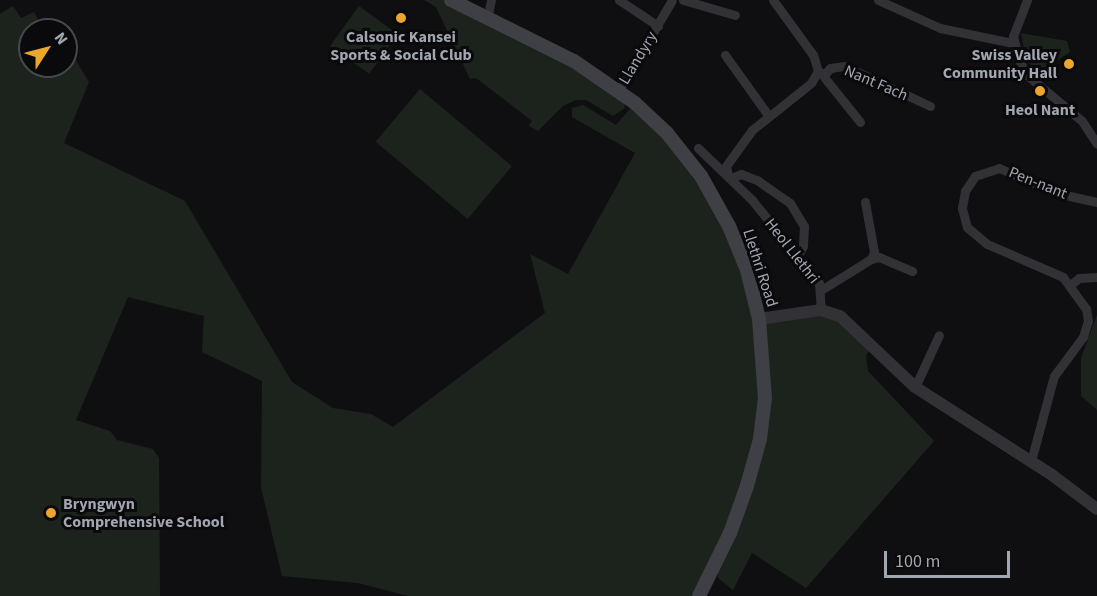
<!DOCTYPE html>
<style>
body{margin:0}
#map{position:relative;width:1097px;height:596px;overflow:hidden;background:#0f0f11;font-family:"Source Sans 3",sans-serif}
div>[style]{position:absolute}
.green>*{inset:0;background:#1c231d;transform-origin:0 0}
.minor>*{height:9px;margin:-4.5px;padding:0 4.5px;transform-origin:4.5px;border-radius:4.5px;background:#313136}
.tertiary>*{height:12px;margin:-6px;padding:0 6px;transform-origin:6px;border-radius:6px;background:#313136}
.secondary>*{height:14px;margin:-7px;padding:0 7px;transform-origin:7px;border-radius:7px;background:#3f4045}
.dots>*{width:16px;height:16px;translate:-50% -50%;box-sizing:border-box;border:3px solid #0a0a0c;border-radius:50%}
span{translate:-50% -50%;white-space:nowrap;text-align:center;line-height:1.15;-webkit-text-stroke:6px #0a0a0c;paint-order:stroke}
.poi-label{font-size:16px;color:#a1a6b1;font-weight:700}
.right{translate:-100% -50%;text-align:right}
.left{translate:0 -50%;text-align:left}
.street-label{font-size:16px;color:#a1a6b1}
.north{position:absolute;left:18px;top:18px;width:60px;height:60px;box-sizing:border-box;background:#0a0a0c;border:2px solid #46484e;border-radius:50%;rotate:54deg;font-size:16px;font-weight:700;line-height:24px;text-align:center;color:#a1a6b1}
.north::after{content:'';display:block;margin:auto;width:21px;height:27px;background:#eca62c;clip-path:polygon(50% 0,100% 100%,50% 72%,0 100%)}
.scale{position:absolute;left:884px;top:551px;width:126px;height:27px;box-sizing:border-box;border:3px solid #a1a6b1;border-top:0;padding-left:8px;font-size:18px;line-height:21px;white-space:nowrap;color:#a1a6b1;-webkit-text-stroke:4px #0a0a0c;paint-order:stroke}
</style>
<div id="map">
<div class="green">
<i style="clip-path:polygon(424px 0,443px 0,533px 47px,597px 81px,624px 103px,625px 108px,613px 116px,586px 100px,576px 100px,563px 106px,538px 131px,529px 126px,532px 121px,476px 78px,470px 79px,436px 7px)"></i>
<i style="clip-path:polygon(13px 6px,21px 18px,34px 12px,44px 30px,30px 30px,30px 66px,66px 66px,66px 44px,89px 82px,64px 143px,185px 201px,292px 382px,333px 408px,371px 414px,393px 427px,545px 313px,530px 254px,568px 274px,635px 153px,572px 117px,572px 108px,583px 105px,616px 125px,635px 103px,667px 134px,729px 226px,759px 319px,821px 310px,840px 316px,871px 347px,866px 356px,868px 371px,934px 441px,806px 588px,752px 553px,733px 590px,718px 578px,718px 570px,699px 596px,408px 596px,358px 583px,282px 576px,261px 487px,262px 381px,202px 352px,204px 316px,128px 297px,76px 420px,110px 431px,117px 440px,153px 449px,159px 458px,160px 596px,0 596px,0 14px)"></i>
<i style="left:359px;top:6px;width:48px;height:49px;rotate:36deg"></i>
<i style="clip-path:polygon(1021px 33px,1067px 41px,1070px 52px,1036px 74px,1025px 56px)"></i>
<i style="left:420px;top:89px;width:120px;height:69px;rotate:40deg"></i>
<i style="clip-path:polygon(1097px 315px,1097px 410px,1081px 396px,1081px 358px)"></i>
</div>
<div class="minor">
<i style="left:619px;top:0;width:47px;rotate:33.7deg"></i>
<i style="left:683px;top:0;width:54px;rotate:16.1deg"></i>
<i style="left:878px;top:0;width:68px;rotate:24.3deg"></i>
<i style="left:940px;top:28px;width:75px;rotate:11.6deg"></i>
<i style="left:1027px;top:0;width:39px;rotate:111deg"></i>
<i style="left:1013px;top:36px;width:25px;rotate:76deg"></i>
<i style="left:1019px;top:60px;width:18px;rotate:61deg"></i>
<i style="left:1028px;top:76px;width:70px;rotate:39.8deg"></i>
<i style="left:1082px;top:121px;width:27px;rotate:57deg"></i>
<i style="left:487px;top:19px;width:19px;rotate:-78deg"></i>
<i style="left:725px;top:55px;width:74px;rotate:54.4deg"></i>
<i style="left:820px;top:72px;width:64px;rotate:51.3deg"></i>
<i style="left:824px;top:75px;width:9px;rotate:-49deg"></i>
<i style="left:830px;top:68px;width:15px;rotate:-8deg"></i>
<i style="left:845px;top:66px;width:94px;rotate:25.2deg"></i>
<i style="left:619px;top:90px;width:104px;rotate:-59.5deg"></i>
<i style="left:698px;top:148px;width:75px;rotate:43.9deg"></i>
<i style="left:752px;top:200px;width:107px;rotate:51.1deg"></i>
<i style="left:819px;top:283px;width:27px;rotate:86deg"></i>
<i style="left:728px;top:176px;width:10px;rotate:-101deg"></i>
<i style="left:726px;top:166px;width:44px;rotate:-54.2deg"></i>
<i style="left:752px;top:130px;width:75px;rotate:-38.5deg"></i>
<i style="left:811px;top:83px;width:14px;rotate:-60deg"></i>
<i style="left:818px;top:71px;width:17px;rotate:-107deg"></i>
<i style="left:813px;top:55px;width:68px;rotate:-126deg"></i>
<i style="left:731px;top:178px;width:11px;rotate:-22deg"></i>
<i style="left:741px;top:174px;width:17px;rotate:21deg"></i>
<i style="left:757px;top:180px;width:40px;rotate:34.9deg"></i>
<i style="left:790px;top:203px;width:27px;rotate:59deg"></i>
<i style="left:804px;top:226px;width:20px;rotate:93deg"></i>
<i style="left:803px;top:246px;width:10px;rotate:119deg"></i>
<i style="left:871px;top:259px;width:8px;rotate:-14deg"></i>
<i style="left:879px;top:257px;width:36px;rotate:23deg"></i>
<i style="left:1070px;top:285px;width:11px;rotate:-38deg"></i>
<i style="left:1079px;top:278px;width:18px;rotate:-3deg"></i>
<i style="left:821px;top:290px;width:59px;rotate:-31.8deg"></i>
<i style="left:871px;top:259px;width:8px;rotate:-67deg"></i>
<i style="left:874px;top:252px;width:51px;rotate:-100.2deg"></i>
<i style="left:915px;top:387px;width:57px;rotate:-65.2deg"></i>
<i style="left:1031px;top:461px;width:88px;rotate:-74.9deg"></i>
<i style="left:1054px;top:376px;width:49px;rotate:-53.4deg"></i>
<i style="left:1083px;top:337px;width:17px;rotate:-73deg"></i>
<i style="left:1088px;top:321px;width:12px;rotate:-99deg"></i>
<i style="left:1086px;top:309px;width:39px;rotate:-126deg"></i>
<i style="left:1063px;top:277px;width:83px;rotate:-156.5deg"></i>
<i style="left:987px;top:244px;width:26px;rotate:-140deg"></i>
<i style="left:967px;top:227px;width:20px;rotate:-105deg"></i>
<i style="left:962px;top:208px;width:17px;rotate:-80deg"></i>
<i style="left:965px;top:191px;width:18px;rotate:-56deg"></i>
<i style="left:975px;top:176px;width:25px;rotate:-18deg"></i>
<i style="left:999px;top:168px;width:62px;rotate:23.7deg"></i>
<i style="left:1056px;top:193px;width:42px;rotate:12.4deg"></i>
</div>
<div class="tertiary">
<i style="left:759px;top:319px;width:63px;rotate:-8.3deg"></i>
<i style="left:821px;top:310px;width:20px;rotate:18deg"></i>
<i style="left:840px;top:316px;width:103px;rotate:43.4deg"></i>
<i style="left:915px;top:387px;width:163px;rotate:32.7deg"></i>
<i style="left:1052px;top:475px;width:56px;rotate:37.1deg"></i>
</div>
<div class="secondary">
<i style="left:451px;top:0;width:137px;rotate:26.4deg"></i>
<i style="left:574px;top:61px;width:74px;rotate:34.5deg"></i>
<i style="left:635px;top:103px;width:44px;rotate:43.2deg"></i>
<i style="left:667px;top:133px;width:55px;rotate:51.7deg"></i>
<i style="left:701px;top:176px;width:57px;rotate:60.8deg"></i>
<i style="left:729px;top:226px;width:48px;rotate:67.8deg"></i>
<i style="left:747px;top:270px;width:50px;rotate:76.2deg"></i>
<i style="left:759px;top:319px;width:79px;rotate:85.7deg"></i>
<i style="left:765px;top:398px;width:41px;rotate:97deg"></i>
<i style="left:760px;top:439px;width:49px;rotate:105.5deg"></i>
<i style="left:747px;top:486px;width:50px;rotate:109.9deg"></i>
<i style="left:730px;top:533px;width:70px;rotate:116.2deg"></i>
</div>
<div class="dots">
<i style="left:401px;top:18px;background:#eca62c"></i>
<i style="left:1069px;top:64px;background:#eca62c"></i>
<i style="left:1040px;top:91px;background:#eca62c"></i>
<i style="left:51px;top:513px;background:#eca62c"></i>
</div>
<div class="poi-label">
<span style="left:401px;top:46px">Calsonic Kansei<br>Sports &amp; Social Club</span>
<span class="right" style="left:1057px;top:64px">Swiss Valley<br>Community Hall</span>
<span style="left:1040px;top:110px">Heol Nant</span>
<span class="left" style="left:63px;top:513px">Bryngwyn<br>Comprehensive School</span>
</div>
<div class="street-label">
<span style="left:638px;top:58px;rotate:-59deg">Llandyry</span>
<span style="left:876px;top:83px;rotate:23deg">Nant Fach</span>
<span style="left:1038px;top:183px;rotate:22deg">Pen-nant</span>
<span style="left:792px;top:251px;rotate:52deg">Heol Llethri</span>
<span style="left:760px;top:268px;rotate:72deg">Llethri Road</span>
</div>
<div class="north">N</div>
<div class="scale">100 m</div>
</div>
